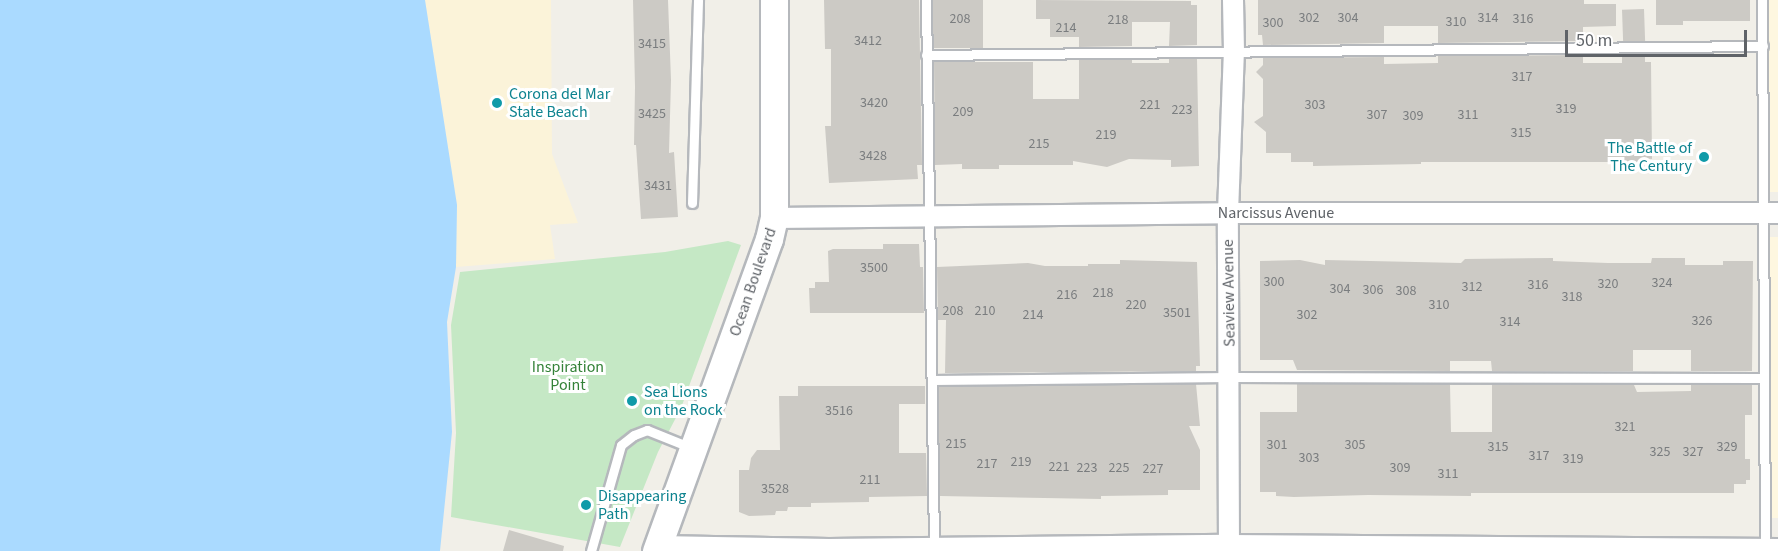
<!DOCTYPE html>
<style>
body{margin:0}
#map{position:relative;width:1778px;height:551px;overflow:hidden;background:#f1efe8;font-family:"Source Sans 3",sans-serif}
div>[style]{position:absolute}
.commercial>*{inset:0;background:#fef7e0;transform-origin:0 0}
.green>*{inset:0;background:#c5e8c5}
.sand>*{inset:0;background:#fbf3d9}
.water>*{inset:0;background:#aadaff}
.building>*{inset:0;background:#cccac5;transform-origin:0 0}
.roads{filter:drop-shadow(2px 0 #b5b8bc) drop-shadow(-2px 0 #b5b8bc) drop-shadow(0 2px #b5b8bc) drop-shadow(0 -2px #b5b8bc)}
.lane>*{height:9px;margin:-4.5px;padding:0 4.5px;transform-origin:4.5px;border-radius:4.5px;background:#fff}
.street>*{height:20px;margin:-10px;padding:0 10px;transform-origin:10px;border-radius:10px;background:#fff}
.secondary>*{height:27px;margin:-13.5px;padding:0 13.5px;transform-origin:13.5px;border-radius:13.5px;background:#fff}
.dots>*{width:16px;height:16px;translate:-50% -50%;box-sizing:border-box;border:3px solid #fff;border-radius:50%}
span{translate:-50% -50%;white-space:nowrap;text-align:center;line-height:1.15;-webkit-text-stroke:6px #fff;paint-order:stroke}
.number-label{font-size:14px;color:#7a7d7f}
.number-label span{-webkit-text-stroke-width:0}
.culture-label{font-size:16px;color:#0d838f}
.left{translate:0 -50%;text-align:left}
.right{translate:-100% -50%;text-align:right}
.street-label{font-size:16px;color:#5f6368}
.park-label{font-size:16px;color:#348238}
.scale{position:absolute;left:1565px;top:30px;width:182px;height:27px;box-sizing:border-box;border:3px solid #5f6368;border-top:0;padding-left:8px;font-size:18px;line-height:21px;white-space:nowrap;color:#5f6368;-webkit-text-stroke:4px #fff;paint-order:stroke}
</style>
<div id="map">
<div class="commercial">
<i style="left:1763px;top:0;width:15px;height:192px"></i>
<i style="left:1763px;top:237px;width:15px;height:281px"></i>
</div>
<div class="green">
<i style="clip-path:polygon(728px 241px,741px 245px,681px 408px,658px 452px,620px 547px,451px 517px,456px 433px,451px 325px,460px 272px,665px 252px)"></i>
</div>
<div class="sand">
<i style="clip-path:polygon(425px 0,551px 0,552px 154px,578px 223px,550px 225px,555px 259px,456px 267px,457px 205px)"></i>
</div>
<div class="water">
<i style="clip-path:polygon(0 0,425px 0,457px 205px,456px 267px,447px 322px,452px 432px,440px 551px,0 551px)"></i>
</div>
<div class="building">
<i style="clip-path:polygon(633px 0,668px 0,671px 80px,669px 153px,674px 152px,678px 217px,641px 219px,636px 145px,634px 145px,635px 87px)"></i>
<i style="clip-path:polygon(824px 0,919px 0,922px 165px,917px 165px,918px 179px,829px 183px,825px 126px,831px 126px,831px 49px,825px 49px)"></i>
<i style="left:933px;top:0;width:50px;height:48px"></i>
<i style="clip-path:polygon(1036px 0,1191px 1px,1191px 5px,1197px 5px,1197px 45px,1169px 46px,1170px 22px,1132px 22px,1132px 46px,1079px 47px,1079px 37px,1050px 37px,1050px 19px,1036px 19px)"></i>
<i style="clip-path:polygon(1258px 0,1584px 0,1584px 4px,1616px 4px,1616px 26px,1583px 27px,1583px 41px,1438px 43px,1438px 26px,1384px 26px,1384px 43px,1263px 45px,1262px 35px,1258px 35px)"></i>
<i style="clip-path:polygon(1656px 0,1750px 0,1750px 21px,1683px 21px,1683px 25px,1656px 25px)"></i>
<i style="left:1644px;top:9px;width:32px;height:22px;rotate:88deg"></i>
<i style="clip-path:polygon(1622px 54px,1645px 54px,1645px 62px,1651px 62px,1652px 159px,1643px 158px,1643px 162px,1421px 162px,1421px 164px,1313px 166px,1313px 162px,1291px 162px,1291px 153px,1266px 153px,1266px 132px,1254px 122px,1263px 116px,1263px 79px,1256px 72px,1263px 65px,1263px 58px,1384px 57px,1384px 64px,1438px 63px,1438px 56px,1583px 55px,1583px 63px,1622px 63px)"></i>
<i style="clip-path:polygon(1169px 59px,1197px 59px,1199px 166px,1171px 167px,1171px 160px,1129px 159px,1107px 167px,1073px 161px,1073px 165px,999px 165px,999px 169px,962px 169px,962px 164px,935px 165px,934px 62px,1033px 62px,1033px 99px,1079px 99px,1079px 60px,1132px 60px,1132px 63px,1169px 63px)"></i>
<i style="clip-path:polygon(883px 244px,919px 244px,920px 267px,923px 267px,924px 313px,810px 313px,809px 288px,815px 288px,815px 282px,829px 282px,828px 251px,833px 249px,883px 249px)"></i>
<i style="clip-path:polygon(1553px 258px,1553px 261px,1608px 263px,1651px 263px,1652px 258px,1685px 258px,1685px 265px,1723px 265px,1723px 261px,1753px 261px,1752px 371px,1691px 371px,1691px 350px,1633px 350px,1633px 371px,1492px 371px,1491px 361px,1450px 361px,1450px 371px,1297px 370px,1293px 360px,1260px 360px,1260px 261px,1300px 260px,1325px 265px,1325px 260px,1461px 263px,1465px 259px)"></i>
<i style="clip-path:polygon(1120px 260px,1197px 262px,1200px 366px,1196px 366px,1196px 371px,945px 373px,946px 320px,938px 320px,937px 267px,1028px 263px,1045px 266px,1088px 266px,1088px 264px,1120px 264px)"></i>
<i style="clip-path:polygon(1196px 384px,1200px 426px,1189px 426px,1200px 450px,1200px 490px,1168px 490px,1168px 495px,1101px 496px,1101px 499px,940px 496px,938px 387px)"></i>
<i style="clip-path:polygon(1297px 384px,1450px 384px,1451px 432px,1492px 432px,1492px 384px,1634px 385px,1637px 392px,1691px 391px,1691px 385px,1752px 385px,1752px 415px,1745px 415px,1745px 459px,1750px 459px,1750px 480px,1746px 480px,1746px 484px,1734px 484px,1734px 493px,1471px 493px,1471px 496px,1368px 495px,1294px 497px,1276px 496px,1276px 492px,1260px 492px,1260px 412px,1297px 412px)"></i>
<i style="clip-path:polygon(798px 386px,925px 386px,925px 404px,899px 404px,899px 453px,926px 453px,927px 496px,869px 497px,869px 502px,811px 503px,811px 507px,788px 507px,787px 511px,776px 511px,775px 515px,749px 516px,739px 512px,739px 470px,749px 470px,751px 458px,757px 450px,780px 450px,779px 396px,798px 396px)"></i>
<i style="clip-path:polygon(509px 530px,564px 546px,563px 551px,503px 551px)"></i>
</div>
<div class="roads">
<div class="lane">
<i style="left:926px;top:0;width:547px;rotate:89.16deg"></i>
<i style="left:1762px;top:0;width:550px;rotate:89.69deg"></i>
<i style="left:926px;top:55px;width:837px;rotate:-0.62deg"></i>
<i style="left:692px;top:203px;width:203px;rotate:-88.3deg"></i>
<i style="left:933px;top:380px;width:297px;rotate:-0.6deg"></i>
<i style="left:1230px;top:377px;width:534px;rotate:0.11deg"></i>
<i style="left:591px;top:551px;width:110px;rotate:-74.2deg"></i>
<i style="left:621px;top:445px;width:16px;rotate:-38deg"></i>
<i style="left:634px;top:435px;width:14px;rotate:-21deg"></i>
<i style="left:647px;top:430px;width:48px;rotate:21.8deg"></i>
</div>
<div class="street">
<i style="left:774px;top:218px;width:454px;rotate:-0.6deg"></i>
<i style="left:1228px;top:213px;width:550px"></i>
<i style="left:657px;top:546px;width:172px;rotate:1deg"></i>
<i style="left:829px;top:549px;width:400px;rotate:-0.6deg"></i>
<i style="left:1229px;top:545px;width:549px;rotate:0.42deg"></i>
<i style="left:1229px;top:551px;width:338px;rotate:-90.2deg"></i>
<i style="left:1228px;top:213px;width:161px;rotate:-87.9deg"></i>
<i style="left:1234px;top:52px;width:52px;rotate:-91.1deg"></i>
</div>
<div class="secondary">
<i style="left:656px;top:551px;width:332px;rotate:-70.1deg"></i>
<i style="left:769px;top:239px;width:22px;rotate:-77deg"></i>
<i style="left:774px;top:218px;width:218px;rotate:-90deg"></i>
</div>
</div>
<div class="dots">
<i style="left:497px;top:103px;background:#0f9aa8"></i>
<i style="left:1704px;top:157px;background:#0f9aa8"></i>
<i style="left:632px;top:401px;background:#0f9aa8"></i>
<i style="left:586px;top:505px;background:#0f9aa8"></i>
</div>
<div class="number-label">
<span style="left:1309px;top:18px">302</span>
<span style="left:1348px;top:18px">304</span>
<span style="left:1488px;top:18px">314</span>
<span style="left:960px;top:19px">208</span>
<span style="left:1523px;top:19px">316</span>
<span style="left:1118px;top:20px">218</span>
<span style="left:1456px;top:22px">310</span>
<span style="left:1273px;top:23px">300</span>
<span style="left:1066px;top:28px">214</span>
<span style="left:868px;top:41px">3412</span>
<span style="left:652px;top:44px">3415</span>
<span style="left:1522px;top:77px">317</span>
<span style="left:874px;top:103px">3420</span>
<span style="left:1150px;top:105px">221</span>
<span style="left:1315px;top:105px">303</span>
<span style="left:1566px;top:109px">319</span>
<span style="left:1182px;top:110px">223</span>
<span style="left:963px;top:112px">209</span>
<span style="left:652px;top:114px">3425</span>
<span style="left:1377px;top:115px">307</span>
<span style="left:1468px;top:115px">311</span>
<span style="left:1413px;top:116px">309</span>
<span style="left:1521px;top:133px">315</span>
<span style="left:1106px;top:135px">219</span>
<span style="left:1039px;top:144px">215</span>
<span style="left:873px;top:156px">3428</span>
<span style="left:658px;top:186px">3431</span>
<span style="left:874px;top:268px">3500</span>
<span style="left:1274px;top:282px">300</span>
<span style="left:1662px;top:283px">324</span>
<span style="left:1608px;top:284px">320</span>
<span style="left:1538px;top:285px">316</span>
<span style="left:1472px;top:287px">312</span>
<span style="left:1340px;top:289px">304</span>
<span style="left:1373px;top:290px">306</span>
<span style="left:1406px;top:291px">308</span>
<span style="left:1103px;top:293px">218</span>
<span style="left:1067px;top:295px">216</span>
<span style="left:1572px;top:297px">318</span>
<span style="left:1136px;top:305px">220</span>
<span style="left:1439px;top:305px">310</span>
<span style="left:953px;top:311px">208</span>
<span style="left:985px;top:311px">210</span>
<span style="left:1177px;top:313px">3501</span>
<span style="left:1033px;top:315px">214</span>
<span style="left:1307px;top:315px">302</span>
<span style="left:1702px;top:321px">326</span>
<span style="left:1510px;top:322px">314</span>
<span style="left:839px;top:411px">3516</span>
<span style="left:1625px;top:427px">321</span>
<span style="left:956px;top:444px">215</span>
<span style="left:1277px;top:445px">301</span>
<span style="left:1355px;top:445px">305</span>
<span style="left:1498px;top:447px">315</span>
<span style="left:1727px;top:447px">329</span>
<span style="left:1660px;top:452px">325</span>
<span style="left:1693px;top:452px">327</span>
<span style="left:1539px;top:456px">317</span>
<span style="left:1309px;top:458px">303</span>
<span style="left:1573px;top:459px">319</span>
<span style="left:1021px;top:462px">219</span>
<span style="left:987px;top:464px">217</span>
<span style="left:1059px;top:467px">221</span>
<span style="left:1087px;top:468px">223</span>
<span style="left:1119px;top:468px">225</span>
<span style="left:1400px;top:468px">309</span>
<span style="left:1153px;top:469px">227</span>
<span style="left:1448px;top:474px">311</span>
<span style="left:870px;top:480px">211</span>
<span style="left:775px;top:489px">3528</span>
</div>
<div class="culture-label">
<span class="left" style="left:509px;top:103px">Corona del Mar<br>State Beach</span>
<span class="right" style="left:1692px;top:157px">The Battle of<br>The Century</span>
<span class="left" style="left:644px;top:401px">Sea Lions<br>on the Rock</span>
<span class="left" style="left:598px;top:505px">Disappearing<br>Path</span>
</div>
<div class="street-label">
<span style="left:1276px;top:213px">Narcissus Avenue</span>
<span style="left:753px;top:282px;rotate:-71deg">Ocean Boulevard</span>
<span style="left:1229px;top:293px;rotate:-91deg">Seaview Avenue</span>
</div>
<div class="park-label">
<span style="left:568px;top:376px">Inspiration<br>Point</span>
</div>
<div class="scale">50 m</div>
</div>
